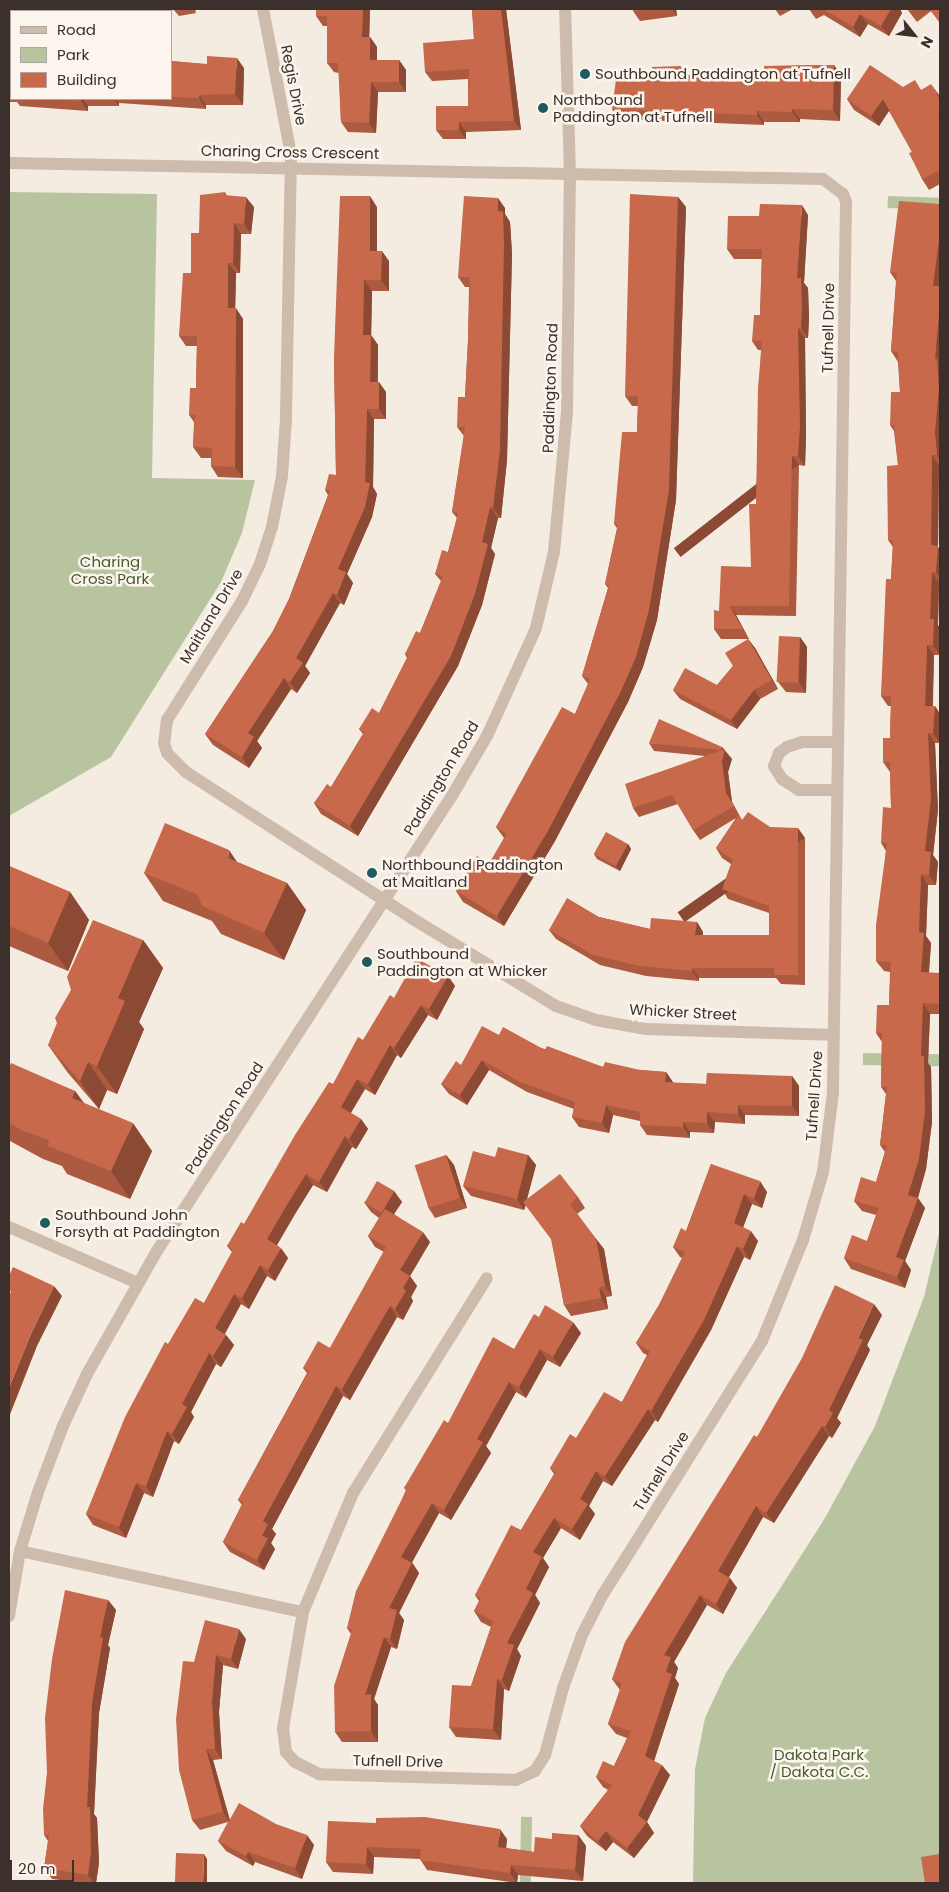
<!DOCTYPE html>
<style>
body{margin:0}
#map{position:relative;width:949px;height:1892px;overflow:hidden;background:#f4ebe1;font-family:Poppins,sans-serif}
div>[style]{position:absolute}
.green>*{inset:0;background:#b8c4a0;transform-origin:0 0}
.minor>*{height:12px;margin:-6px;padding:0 6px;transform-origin:6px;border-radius:6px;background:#cdbbac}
.tertiary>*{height:12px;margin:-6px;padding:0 6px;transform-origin:6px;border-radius:6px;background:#cdbbac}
.wall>*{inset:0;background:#ac5a40}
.shaded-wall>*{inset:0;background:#8c4a34;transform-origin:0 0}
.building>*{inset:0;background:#c8694b;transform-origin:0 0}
.dots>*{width:14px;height:14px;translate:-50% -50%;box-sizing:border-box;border:2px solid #fbf5ee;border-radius:50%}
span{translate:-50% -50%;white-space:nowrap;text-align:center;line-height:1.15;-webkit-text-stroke:5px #fbf5ee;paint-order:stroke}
.poi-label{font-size:15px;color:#3b302b}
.left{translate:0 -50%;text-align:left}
.street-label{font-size:15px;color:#3b302b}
.park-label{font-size:15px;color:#4a5a2e}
.frame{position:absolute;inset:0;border:10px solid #3b302b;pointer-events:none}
.legend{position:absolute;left:10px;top:10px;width:162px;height:90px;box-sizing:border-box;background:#fbf5ee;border:1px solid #aea6a0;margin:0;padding:6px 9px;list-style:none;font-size:15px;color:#3b302b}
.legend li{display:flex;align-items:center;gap:10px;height:25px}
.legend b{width:25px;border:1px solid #aea6a0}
.north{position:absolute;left:889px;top:10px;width:50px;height:50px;-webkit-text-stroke:4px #fbf5ee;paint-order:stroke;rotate:119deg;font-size:14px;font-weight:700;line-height:20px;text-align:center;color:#3b302b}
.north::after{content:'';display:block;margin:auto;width:18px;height:22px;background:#3b302b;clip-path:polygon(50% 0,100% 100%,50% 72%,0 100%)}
.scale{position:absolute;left:10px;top:1860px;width:64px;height:22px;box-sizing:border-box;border:2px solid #3b302b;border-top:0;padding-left:6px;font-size:15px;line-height:18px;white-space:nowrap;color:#3b302b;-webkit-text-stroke:4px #fbf5ee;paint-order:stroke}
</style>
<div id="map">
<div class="green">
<i style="clip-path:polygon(9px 192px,157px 194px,152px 478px,255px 480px,242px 533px,221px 582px,111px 757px,9px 816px)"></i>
<i style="left:888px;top:196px;width:52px;height:12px;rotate:2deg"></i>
<i style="left:863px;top:1053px;width:77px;height:12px;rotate:1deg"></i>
<i style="clip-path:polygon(940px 1229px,940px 1883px,693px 1883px,695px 1769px,705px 1718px,726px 1673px,825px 1518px,875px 1426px,924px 1297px)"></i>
<i style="left:532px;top:1817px;width:66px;height:11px;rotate:91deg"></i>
</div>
<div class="minor">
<i style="left:263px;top:9px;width:149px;rotate:79.1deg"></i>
<i style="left:291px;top:155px;width:264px;rotate:91.1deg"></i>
<i style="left:286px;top:419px;width:57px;rotate:94deg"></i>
<i style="left:282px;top:476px;width:52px;rotate:101.1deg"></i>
<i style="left:272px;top:527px;width:39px;rotate:108deg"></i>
<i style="left:260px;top:564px;width:41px;rotate:115.9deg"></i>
<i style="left:242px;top:601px;width:141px;rotate:122.2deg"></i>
<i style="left:167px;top:720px;width:23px;rotate:97deg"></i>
<i style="left:164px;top:743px;width:10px;rotate:73deg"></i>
<i style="left:167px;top:753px;width:27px;rotate:45deg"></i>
<i style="left:186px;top:772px;width:270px;rotate:32.9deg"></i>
<i style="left:413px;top:919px;width:167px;rotate:31.3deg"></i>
<i style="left:556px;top:1006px;width:42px;rotate:19.3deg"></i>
<i style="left:596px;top:1020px;width:51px;rotate:10.2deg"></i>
<i style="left:646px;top:1029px;width:187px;rotate:1.8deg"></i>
<i style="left:9px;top:163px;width:814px;rotate:1.13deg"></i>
<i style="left:823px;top:179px;width:25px;rotate:37deg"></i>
<i style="left:843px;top:194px;width:9px;rotate:69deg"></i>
<i style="left:846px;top:202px;width:891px;rotate:90.84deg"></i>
<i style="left:833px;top:1093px;width:80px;rotate:97.2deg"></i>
<i style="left:823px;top:1172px;width:71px;rotate:106.4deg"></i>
<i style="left:803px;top:1240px;width:109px;rotate:112.1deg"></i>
<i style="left:762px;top:1341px;width:299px;rotate:122.1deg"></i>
<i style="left:603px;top:1594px;width:46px;rotate:117.1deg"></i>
<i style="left:582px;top:1635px;width:56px;rotate:109.7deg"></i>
<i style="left:563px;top:1688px;width:69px;rotate:105deg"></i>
<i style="left:545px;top:1755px;width:19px;rotate:122deg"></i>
<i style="left:535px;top:1771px;width:21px;rotate:155deg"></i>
<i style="left:516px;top:1780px;width:197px;rotate:-178.3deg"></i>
<i style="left:319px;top:1774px;width:28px;rotate:-153deg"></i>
<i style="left:294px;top:1761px;width:12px;rotate:-132deg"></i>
<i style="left:286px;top:1752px;width:24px;rotate:-97deg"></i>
<i style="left:283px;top:1728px;width:118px;rotate:-80.2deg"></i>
<i style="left:303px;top:1612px;width:129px;rotate:-67.2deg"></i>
<i style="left:353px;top:1493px;width:253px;rotate:-58.1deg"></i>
<i style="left:837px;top:790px;width:38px;rotate:180deg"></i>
<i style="left:799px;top:790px;width:20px;rotate:-147deg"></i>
<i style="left:782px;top:779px;width:15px;rotate:-122deg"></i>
<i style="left:774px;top:766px;width:14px;rotate:-69deg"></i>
<i style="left:779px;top:753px;width:10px;rotate:-37deg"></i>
<i style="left:787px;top:747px;width:16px;rotate:-18deg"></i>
<i style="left:802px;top:742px;width:36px"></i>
<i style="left:20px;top:1551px;width:289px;rotate:12.2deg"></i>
</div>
<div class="tertiary">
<i style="left:9px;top:1227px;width:141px;rotate:23.5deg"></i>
<i style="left:9px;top:1616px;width:66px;rotate:-80.4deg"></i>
<i style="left:20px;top:1551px;width:62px;rotate:-73deg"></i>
<i style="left:38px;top:1492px;width:71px;rotate:-69.3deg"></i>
<i style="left:63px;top:1426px;width:57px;rotate:-65.2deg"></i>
<i style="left:87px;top:1374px;width:142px;rotate:-60.4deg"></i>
<i style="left:157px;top:1251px;width:544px;rotate:-57.07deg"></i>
<i style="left:453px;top:794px;width:69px;rotate:-59.7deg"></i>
<i style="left:488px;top:734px;width:116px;rotate:-65.6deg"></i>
<i style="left:536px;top:628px;width:78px;rotate:-76.7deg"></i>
<i style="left:554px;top:552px;width:141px;rotate:-84.7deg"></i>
<i style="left:567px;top:412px;width:238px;rotate:-89.3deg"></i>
<i style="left:570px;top:174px;width:165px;rotate:-91.7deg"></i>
</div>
<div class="wall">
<i style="clip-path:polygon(9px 9px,66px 9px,66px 11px,9px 10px)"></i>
<i style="clip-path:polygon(173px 9px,195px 9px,196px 13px,179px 16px)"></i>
<i style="clip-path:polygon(316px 9px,370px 9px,369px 37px,370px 37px,377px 47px,377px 60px,399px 60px,406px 70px,406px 92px,378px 92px,376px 133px,348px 132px,341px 122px,339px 73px,334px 72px,327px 63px,327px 26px,323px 26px,316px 16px)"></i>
<i style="clip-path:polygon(472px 9px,506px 9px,521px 130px,466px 132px,466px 139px,443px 139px,436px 130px,468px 106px,468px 79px,432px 81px,425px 72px,474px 39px)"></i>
<i style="clip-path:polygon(633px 9px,676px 9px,677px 16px,640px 21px,633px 11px)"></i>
<i style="clip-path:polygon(775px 9px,793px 9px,780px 16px)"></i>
<i style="clip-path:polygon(809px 9px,900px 9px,902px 13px,889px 36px,868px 24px,860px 37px,824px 15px,816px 19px)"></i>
<i style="clip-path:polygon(907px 9px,940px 9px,940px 23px,931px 11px,917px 22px)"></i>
<i style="clip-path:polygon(9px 57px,9px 58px,11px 58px,11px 99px,171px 99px,171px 61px,244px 68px,243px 105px,206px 105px,206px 109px,119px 103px,119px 106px,88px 106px,88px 111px,20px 106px,17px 102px,9px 102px)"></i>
<i style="clip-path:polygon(834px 65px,841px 76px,840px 121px,800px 119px,800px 122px,764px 122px,764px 125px,619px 119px,612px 109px,652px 78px,680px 66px,686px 75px,764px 77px)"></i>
<i style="clip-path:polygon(903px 87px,922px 90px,939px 95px,940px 97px,940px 184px,929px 190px,922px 179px,912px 152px,889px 111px,879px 126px,854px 110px,847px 99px)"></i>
<i style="clip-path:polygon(225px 192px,227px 196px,254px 207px,251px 234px,241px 234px,240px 273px,236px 273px,235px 308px,243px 319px,243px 478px,218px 477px,211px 466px,211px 458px,201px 458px,193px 447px,194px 422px,189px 415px,196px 388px,197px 346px,186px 346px,179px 336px,191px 273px,199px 233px)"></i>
<i style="clip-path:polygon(678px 197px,686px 207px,676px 500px,657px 620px,643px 667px,628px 702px,555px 841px,504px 926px,463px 902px,456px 891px,489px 864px,504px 838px,496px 827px,575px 714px,588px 684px,582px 676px,608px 588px,605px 584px,617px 528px,614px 524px,637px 432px,638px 406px,632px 406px,625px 396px)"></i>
<i style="clip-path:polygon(940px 204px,940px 465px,939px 466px,938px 547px,940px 550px,940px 583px,939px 583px,938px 625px,940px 628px,940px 655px,934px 655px,933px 706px,935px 706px,940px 714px,940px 743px,935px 743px,938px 810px,933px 855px,938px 862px,936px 885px,928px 885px,926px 936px,931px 943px,929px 973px,940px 973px,940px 1014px,930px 1014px,928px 1063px,931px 1067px,932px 1122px,926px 1169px,918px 1198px,925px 1208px,905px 1261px,911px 1270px,905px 1288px,851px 1269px,844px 1258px,867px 1241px,876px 1215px,862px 1211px,854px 1201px,876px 1182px,885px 1152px,880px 1145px,886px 1094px,881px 1087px,882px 1042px,876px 1033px,889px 1005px,890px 972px,884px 971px,876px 961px,886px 851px,881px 843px,891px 808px,890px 772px,883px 762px,890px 738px,891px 706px,888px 706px,881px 696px,891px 579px,893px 547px,888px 540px,898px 465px,894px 431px,890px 425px,900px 392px,898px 362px,891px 351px,896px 281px,890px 272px)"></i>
<i style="clip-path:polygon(377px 207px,377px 251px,389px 261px,389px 291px,372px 291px,371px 335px,378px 345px,378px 382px,386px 392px,386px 419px,374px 419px,373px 487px,377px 494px,372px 517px,347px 574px,353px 583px,344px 605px,340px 603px,305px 666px,310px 673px,297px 693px,291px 689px,257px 741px,262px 748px,249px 768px,213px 745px,205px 734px,273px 631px,289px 599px,328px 495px,325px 490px,336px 475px,334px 357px)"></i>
<i style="clip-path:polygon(505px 208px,505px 214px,510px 222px,512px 254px,507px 460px,501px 518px,498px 518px,491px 548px,495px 554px,482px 605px,458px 666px,358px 836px,321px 814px,314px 803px,331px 787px,363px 734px,359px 729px,379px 713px,407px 658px,405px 654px,420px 633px,441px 581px,435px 574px,448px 552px,457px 518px,452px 512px,464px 436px,457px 427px,465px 397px,468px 341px,469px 287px,465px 287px,458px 277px)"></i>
<i style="clip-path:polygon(808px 215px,804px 283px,808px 288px,809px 318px,808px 338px,805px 338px,806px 436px,805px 466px,799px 465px,796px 616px,736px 615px,749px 639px,721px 639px,714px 629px,719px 611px,751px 567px,756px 504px,761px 350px,758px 350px,752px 341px,760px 315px,762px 259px,734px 259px,727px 249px)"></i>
<i style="clip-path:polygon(800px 637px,807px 647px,806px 693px,786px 692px,778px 682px)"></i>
<i style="clip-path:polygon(748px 639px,755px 648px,778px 689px,760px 699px,737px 729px,680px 699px,673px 690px,717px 685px,733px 666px)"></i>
<i style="clip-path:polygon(649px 743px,722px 747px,732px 759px,728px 772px,732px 802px,742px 820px,805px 838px,805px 985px,781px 984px,776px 978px,699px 978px,699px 981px,646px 976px,600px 965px,556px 939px,549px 930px,599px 917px,650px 929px,697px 922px,703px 932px,703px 935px,769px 935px,769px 913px,728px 899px,722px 889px,731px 864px,722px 858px,716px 848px,736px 818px,700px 840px,693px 830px,678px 804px,639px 817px,633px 808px,705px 756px,654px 751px)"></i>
<i style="clip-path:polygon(628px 844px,631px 849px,620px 871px,597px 859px,594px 854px)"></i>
<i style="clip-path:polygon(237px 862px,287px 883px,306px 910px,284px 960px,221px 934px,212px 921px,163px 901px,144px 873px)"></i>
<i style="clip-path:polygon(9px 866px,70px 892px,89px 920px,68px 971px,9px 946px)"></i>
<i style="clip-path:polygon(143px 940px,163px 968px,139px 1022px,144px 1029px,117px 1094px,107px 1090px,99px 1109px,68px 1073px,48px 1045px)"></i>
<i style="clip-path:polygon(448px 976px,455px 986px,437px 1020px,428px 1015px,401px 1058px,397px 1055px,375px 1095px,365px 1089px,351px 1113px,361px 1119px,368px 1129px,356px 1149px,352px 1147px,327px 1192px,313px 1185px,295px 1214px,277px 1245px,288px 1258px,275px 1281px,267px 1276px,249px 1309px,241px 1304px,225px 1334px,234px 1345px,221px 1367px,216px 1364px,191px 1412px,194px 1417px,179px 1444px,174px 1441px,153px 1497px,144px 1493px,126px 1538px,93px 1525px,86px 1514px,168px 1344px,204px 1303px,232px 1252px,227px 1246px,244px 1224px,333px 1084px,363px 1040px,394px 998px)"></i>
<i style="clip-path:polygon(499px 1035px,603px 1067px,666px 1072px,673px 1083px,706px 1084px,792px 1076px,799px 1086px,799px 1116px,745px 1115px,745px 1124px,715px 1122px,714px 1133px,690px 1132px,690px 1138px,647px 1135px,640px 1125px,640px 1121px,613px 1115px,609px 1133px,579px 1127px,572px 1117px,574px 1109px,527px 1092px,489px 1070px,467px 1105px,449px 1094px,441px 1084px,461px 1065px)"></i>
<i style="clip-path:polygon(9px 1068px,75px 1091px,84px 1103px,152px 1151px,130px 1199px,67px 1174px,62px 1166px,43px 1159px,10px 1141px,9px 1140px)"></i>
<i style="clip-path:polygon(446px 1155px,454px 1165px,467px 1208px,435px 1218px,428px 1207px)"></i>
<i style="clip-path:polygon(528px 1155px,536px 1165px,527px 1199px,578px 1197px,585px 1208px,577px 1214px,604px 1249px,612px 1296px,606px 1297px,608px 1309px,571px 1316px,564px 1305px,552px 1240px,526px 1205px,524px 1210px,471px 1196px,463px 1186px,495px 1157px)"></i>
<i style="clip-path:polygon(711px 1164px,767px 1192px,762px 1208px,752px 1204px,743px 1227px,758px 1241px,750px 1260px,744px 1257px,711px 1330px,658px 1422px,655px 1420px,612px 1486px,603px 1481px,589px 1506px,595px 1514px,580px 1540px,561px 1528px,543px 1558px,549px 1567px,535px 1595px,540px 1603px,517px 1649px,521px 1656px,509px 1691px,504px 1689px,501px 1740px,456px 1737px,449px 1727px,471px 1686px,491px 1627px,481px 1622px,474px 1611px,479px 1601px,475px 1595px,521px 1530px,554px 1474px,550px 1468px,576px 1438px,622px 1402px,647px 1355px,643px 1353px,636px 1343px,659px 1305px,682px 1258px,680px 1257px,673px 1247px,686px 1231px)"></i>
<i style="clip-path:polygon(394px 1191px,402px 1202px,394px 1214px,430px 1242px,410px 1276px,417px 1286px,411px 1297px,413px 1301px,403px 1320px,397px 1317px,350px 1400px,343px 1396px,272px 1529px,276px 1534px,271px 1543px,275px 1549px,264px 1570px,230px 1552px,223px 1542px,242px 1505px,238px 1500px,307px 1373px,303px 1368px,330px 1348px,384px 1252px,375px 1247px,368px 1236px,379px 1218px,371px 1212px,364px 1202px)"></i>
<i style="clip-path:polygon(882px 1315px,867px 1345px,870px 1350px,837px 1418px,841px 1423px,832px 1438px,829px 1436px,774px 1523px,763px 1517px,729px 1577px,737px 1588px,723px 1614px,707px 1605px,674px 1662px,678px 1668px,675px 1678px,679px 1684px,654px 1761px,670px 1775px,647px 1822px,654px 1833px,634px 1858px,613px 1842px,606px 1851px,587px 1836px,580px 1826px,608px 1790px,603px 1787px,596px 1777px,614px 1766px,627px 1738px,616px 1734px,608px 1724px,620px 1690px,612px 1679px,757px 1437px)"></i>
<i style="clip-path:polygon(539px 1317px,581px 1333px,560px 1367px,547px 1360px,526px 1398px,516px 1392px,486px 1446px,491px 1453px,451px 1520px,439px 1513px,412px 1562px,419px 1573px,399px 1613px,404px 1620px,397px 1649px,391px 1647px,374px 1699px,378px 1705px,378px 1742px,342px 1742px,335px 1732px,351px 1634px,347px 1628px,406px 1490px,404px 1488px,448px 1423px,514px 1349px)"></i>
<i style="clip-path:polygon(108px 1600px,116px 1610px,108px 1645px,110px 1648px,99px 1713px,94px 1814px,97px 1818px,99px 1863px,96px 1883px,83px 1883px,52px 1879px,44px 1868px,48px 1841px,44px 1835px,47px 1773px)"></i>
<i style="clip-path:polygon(246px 1639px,238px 1669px,223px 1665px,219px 1712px,222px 1759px,213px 1760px,230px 1820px,314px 1845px,302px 1879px,255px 1862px,253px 1866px,226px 1851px,218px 1841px,228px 1822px,200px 1830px,192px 1820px,194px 1662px)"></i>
<i style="clip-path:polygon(376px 1823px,507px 1839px,506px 1848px,534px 1852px,552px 1839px,578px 1835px,586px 1846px,583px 1881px,518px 1875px,517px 1883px,427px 1870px,420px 1859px,374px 1857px,373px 1874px,333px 1872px,326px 1862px)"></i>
</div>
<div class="shaded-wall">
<i style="left:125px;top:9px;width:7px;height:2px"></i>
<i style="clip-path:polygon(363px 9px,370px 9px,369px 47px,362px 37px)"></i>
<i style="clip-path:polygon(501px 9px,506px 9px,521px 130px,514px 121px)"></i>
<i style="clip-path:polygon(672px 9px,676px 9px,677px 16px)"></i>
<i style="clip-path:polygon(891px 9px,900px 9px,902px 13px,889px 36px,881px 26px)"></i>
<i style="clip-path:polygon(860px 14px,868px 24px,860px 37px,853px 27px)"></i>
<i style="clip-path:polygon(370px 37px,377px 47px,377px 70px,370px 60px)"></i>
<i style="clip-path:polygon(237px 58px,244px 68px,243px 105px,235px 94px)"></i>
<i style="clip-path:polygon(399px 60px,406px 70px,406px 92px,399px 82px)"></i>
<i style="clip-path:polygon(834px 65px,841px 76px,840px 121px,833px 110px)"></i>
<i style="clip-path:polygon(680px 66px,687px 77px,680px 75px)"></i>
<i style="clip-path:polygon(371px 82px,378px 92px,376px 133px,369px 123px)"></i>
<i style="clip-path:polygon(931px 84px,939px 95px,940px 97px,940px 100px)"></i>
<i style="clip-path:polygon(199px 95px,206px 105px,206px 109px,199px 98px)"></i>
<i style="clip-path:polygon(81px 99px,83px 99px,88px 106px,88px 111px,81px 101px)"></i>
<i style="clip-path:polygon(114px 99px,116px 99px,119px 103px,119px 106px)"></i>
<i style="clip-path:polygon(883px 99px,890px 109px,879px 126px,871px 116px)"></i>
<i style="clip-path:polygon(792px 109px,800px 119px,800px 122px,792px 112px)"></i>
<i style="clip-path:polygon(757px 111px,764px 122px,764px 125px,757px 115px)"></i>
<i style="clip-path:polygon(459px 122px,466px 132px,466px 139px,459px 130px)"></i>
<i style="clip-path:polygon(370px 196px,377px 207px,377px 261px,370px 251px)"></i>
<i style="clip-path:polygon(246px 197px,254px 207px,251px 234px,244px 224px)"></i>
<i style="clip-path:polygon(678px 197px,686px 207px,676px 500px,657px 620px,643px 667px,628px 702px,555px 841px,504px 926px,497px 916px,621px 691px)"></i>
<i style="clip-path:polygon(498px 198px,505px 208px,505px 214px,510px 222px,512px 254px,507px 460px,501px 518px,493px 508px)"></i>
<i style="clip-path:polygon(802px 205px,808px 215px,804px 283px,808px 288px,809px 318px,808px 338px,801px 328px,797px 278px)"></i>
<i style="clip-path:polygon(234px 223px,241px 234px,240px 273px,233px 263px)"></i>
<i style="clip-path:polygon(940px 232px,940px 294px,933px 286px)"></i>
<i style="clip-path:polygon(382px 251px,389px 261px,389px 291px,381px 280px)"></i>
<i style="clip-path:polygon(228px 263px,236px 273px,235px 318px,228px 308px)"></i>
<i style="clip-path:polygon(364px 280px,372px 291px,371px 345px,363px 335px)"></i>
<i style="clip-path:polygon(940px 301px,940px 459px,937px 455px,935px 433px,935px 359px)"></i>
<i style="clip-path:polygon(236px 308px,243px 319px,243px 478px,235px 467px)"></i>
<i style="clip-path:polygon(798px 328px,805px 338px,806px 436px,805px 466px,798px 456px)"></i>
<i style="clip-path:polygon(371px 335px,378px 345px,377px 392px,370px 382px)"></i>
<i style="clip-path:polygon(379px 382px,386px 392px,386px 419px,379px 409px)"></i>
<i style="clip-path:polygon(367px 409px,374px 419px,373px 487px,377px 494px,372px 517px,347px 574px,353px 583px,344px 605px,337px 595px,338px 569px,365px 482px)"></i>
<i style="clip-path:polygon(932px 455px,939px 466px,938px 547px,940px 550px,940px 578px,936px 572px,931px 545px)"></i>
<i style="left:792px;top:456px;width:11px;height:150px;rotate:52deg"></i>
<i style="clip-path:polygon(490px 507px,498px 518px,491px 548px,495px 554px,482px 605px,458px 666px,358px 836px,350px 826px,482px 542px)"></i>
<i style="clip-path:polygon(932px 572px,939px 583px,938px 625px,940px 628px,940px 655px,933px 645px,930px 619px)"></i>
<i style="clip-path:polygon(333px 593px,340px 603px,305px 666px,310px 673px,297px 693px,290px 682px,296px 658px)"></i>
<i style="clip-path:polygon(729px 606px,736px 615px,749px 639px,743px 629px)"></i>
<i style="clip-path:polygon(800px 637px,807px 647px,806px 693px,799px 682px)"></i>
<i style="clip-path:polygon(748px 639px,755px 648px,778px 689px,772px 680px)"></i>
<i style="clip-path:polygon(927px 645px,934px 655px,932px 716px,925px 706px)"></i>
<i style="clip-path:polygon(284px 678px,291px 689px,257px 741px,262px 748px,249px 768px,242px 757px,248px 733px)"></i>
<i style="clip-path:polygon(754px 690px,760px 699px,737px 729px,731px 720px)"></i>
<i style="clip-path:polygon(935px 706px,940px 714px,940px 743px,933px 733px)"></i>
<i style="clip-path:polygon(928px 733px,935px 743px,938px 810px,933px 855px,938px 862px,936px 885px,929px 875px,925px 851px)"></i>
<i style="clip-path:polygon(722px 747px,732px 759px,728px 772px,732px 802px,740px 816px,726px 793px,722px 762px,721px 750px)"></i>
<i style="left:798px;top:828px;width:12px;height:147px;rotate:55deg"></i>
<i style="clip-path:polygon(628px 844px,631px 849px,620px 871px,616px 866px)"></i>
<i style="clip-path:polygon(229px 850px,248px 878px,228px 858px)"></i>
<i style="clip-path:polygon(921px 874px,928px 885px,926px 936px,931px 943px,928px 983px,921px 972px,919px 932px)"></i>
<i style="clip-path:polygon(287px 883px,306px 910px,284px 960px,264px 933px)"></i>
<i style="clip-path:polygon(70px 892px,89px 920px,68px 971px,48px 943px)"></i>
<i style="clip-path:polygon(697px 922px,703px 932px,702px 945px,695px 935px)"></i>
<i style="clip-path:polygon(143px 940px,163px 968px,139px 1022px,144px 1029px,117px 1094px,97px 1066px,118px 998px)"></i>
<i style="clip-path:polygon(692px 968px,699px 978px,699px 981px,692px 971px)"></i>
<i style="clip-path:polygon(448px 976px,455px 986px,437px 1020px,429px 1009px)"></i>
<i style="clip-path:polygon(923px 1003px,930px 1014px,928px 1063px,931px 1067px,932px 1122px,926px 1169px,917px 1200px,918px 1198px,925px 1208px,905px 1261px,911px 1270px,905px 1288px,897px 1277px,896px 1257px,908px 1195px)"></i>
<i style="clip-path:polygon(421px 1005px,428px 1015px,401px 1058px,394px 1048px)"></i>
<i style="clip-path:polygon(390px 1045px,397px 1055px,375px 1095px,368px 1084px)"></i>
<i style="clip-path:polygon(482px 1060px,489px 1070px,467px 1105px,460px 1095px)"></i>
<i style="clip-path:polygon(88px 1062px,107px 1090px,99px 1109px,80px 1081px)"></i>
<i style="clip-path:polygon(666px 1072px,673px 1082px,672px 1093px,665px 1082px)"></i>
<i style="clip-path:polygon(792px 1076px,799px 1086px,799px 1116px,792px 1106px)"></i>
<i style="clip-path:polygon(357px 1079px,365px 1089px,348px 1117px,341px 1107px)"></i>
<i style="clip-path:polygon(75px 1091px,95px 1119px,72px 1098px)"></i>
<i style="clip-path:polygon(606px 1105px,613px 1115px,609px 1133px,602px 1123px)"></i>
<i style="clip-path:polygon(738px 1105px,745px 1115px,745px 1124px,738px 1114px)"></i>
<i style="clip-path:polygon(707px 1112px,715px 1122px,714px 1133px,707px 1123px)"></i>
<i style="clip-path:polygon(361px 1119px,368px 1129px,356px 1149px,349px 1139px)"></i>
<i style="clip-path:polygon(683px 1122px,690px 1132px,690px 1138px,683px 1127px)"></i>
<i style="clip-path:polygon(133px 1123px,152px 1151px,130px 1199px,111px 1171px)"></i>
<i style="clip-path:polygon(345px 1136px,352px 1147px,327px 1192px,319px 1182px)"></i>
<i style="clip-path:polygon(446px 1155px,454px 1165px,467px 1208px,460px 1198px)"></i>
<i style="clip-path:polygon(528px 1155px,536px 1165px,524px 1210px,517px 1199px)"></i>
<i style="clip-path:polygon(306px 1174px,313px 1185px,295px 1214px,274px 1250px,267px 1239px,288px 1203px)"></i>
<i style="clip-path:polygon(760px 1181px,767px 1192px,762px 1208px,754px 1198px)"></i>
<i style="clip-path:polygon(394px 1191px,402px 1202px,388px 1223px,381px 1213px)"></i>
<i style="clip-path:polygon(744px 1194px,752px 1204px,741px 1233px,734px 1223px)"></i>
<i style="clip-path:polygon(751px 1231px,758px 1241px,750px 1260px,743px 1249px)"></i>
<i style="clip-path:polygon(423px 1232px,430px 1242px,410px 1276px,417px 1286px,411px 1297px,413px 1301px,403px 1320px,395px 1309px,403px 1288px,400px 1270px)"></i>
<i style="clip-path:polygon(596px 1239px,604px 1249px,612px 1296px,605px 1286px)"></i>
<i style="clip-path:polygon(737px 1246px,744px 1257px,711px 1330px,658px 1422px,651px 1411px)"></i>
<i style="clip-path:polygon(281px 1248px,288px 1258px,275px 1281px,268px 1270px)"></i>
<i style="clip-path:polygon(260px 1265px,267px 1276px,249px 1309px,242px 1298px)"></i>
<i style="clip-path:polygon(54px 1286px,62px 1296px,37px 1346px,9px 1417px,9px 1388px,30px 1336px)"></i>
<i style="clip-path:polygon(599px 1287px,606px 1297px,608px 1309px,601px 1298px)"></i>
<i style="clip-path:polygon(234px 1294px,241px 1304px,222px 1338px,215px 1328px)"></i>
<i style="clip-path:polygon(874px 1304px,882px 1315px,867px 1345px,870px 1350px,837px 1418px,841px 1423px,832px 1438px,825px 1427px,829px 1410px,858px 1338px)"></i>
<i style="clip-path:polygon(390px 1306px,397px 1317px,350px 1400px,342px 1389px)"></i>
<i style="clip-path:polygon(573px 1322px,581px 1333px,560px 1367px,553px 1357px)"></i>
<i style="clip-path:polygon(226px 1335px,234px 1345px,221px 1367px,213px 1356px)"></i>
<i style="clip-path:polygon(540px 1349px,547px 1360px,526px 1398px,519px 1387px)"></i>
<i style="clip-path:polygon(209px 1353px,216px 1364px,191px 1412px,194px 1417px,179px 1444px,172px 1434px,182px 1404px)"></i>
<i style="clip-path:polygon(509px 1382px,516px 1392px,486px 1446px,491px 1453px,451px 1520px,444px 1510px,477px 1439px)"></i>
<i style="clip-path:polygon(336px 1386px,343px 1396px,272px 1529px,276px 1534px,271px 1543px,275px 1549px,264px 1570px,257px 1560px,262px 1536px,263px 1521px)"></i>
<i style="clip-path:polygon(648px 1409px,655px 1420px,612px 1486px,605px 1476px)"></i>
<i style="clip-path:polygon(822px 1426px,829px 1436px,774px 1523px,766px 1513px)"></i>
<i style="clip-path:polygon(167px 1431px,174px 1441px,153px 1497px,146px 1486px)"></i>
<i style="clip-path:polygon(596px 1471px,603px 1481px,589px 1506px,595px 1514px,580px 1540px,572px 1529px,580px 1499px)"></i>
<i style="clip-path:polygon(136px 1483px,144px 1493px,126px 1538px,119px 1527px)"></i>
<i style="clip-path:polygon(432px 1503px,439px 1513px,409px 1568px,401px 1557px)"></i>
<i style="clip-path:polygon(756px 1506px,763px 1517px,726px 1582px,718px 1571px)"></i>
<i style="clip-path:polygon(554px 1518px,561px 1528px,543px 1558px,549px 1567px,535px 1595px,540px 1603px,517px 1649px,521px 1656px,509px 1691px,502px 1680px,507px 1643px,526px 1589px,533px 1552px)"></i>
<i style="clip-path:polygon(412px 1563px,419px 1573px,399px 1613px,404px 1620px,397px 1649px,390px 1639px,389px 1608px)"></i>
<i style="clip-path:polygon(730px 1578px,737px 1588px,723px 1614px,716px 1604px)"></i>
<i style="clip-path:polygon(700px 1595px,707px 1605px,674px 1662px,678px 1668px,675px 1678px,679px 1684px,652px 1767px,645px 1756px,666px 1672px,664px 1655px)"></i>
<i style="clip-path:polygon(108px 1600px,116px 1610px,108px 1645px,110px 1648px,99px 1713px,94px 1814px,97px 1818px,99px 1863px,96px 1883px,94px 1883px,88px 1875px,87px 1807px,92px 1703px,100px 1637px)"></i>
<i style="clip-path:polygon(239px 1629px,246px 1639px,238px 1669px,231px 1659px)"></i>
<i style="clip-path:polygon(384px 1637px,391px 1647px,374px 1699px,378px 1705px,378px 1742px,371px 1731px,365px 1695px)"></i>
<i style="clip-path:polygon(216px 1655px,223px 1665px,219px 1712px,222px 1759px,215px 1749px,212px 1702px)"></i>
<i style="clip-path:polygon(497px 1679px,504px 1689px,501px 1740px,493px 1729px)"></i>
<i style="clip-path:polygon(206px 1749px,213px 1760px,230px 1822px,223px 1812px)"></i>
<i style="clip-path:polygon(662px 1765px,670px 1775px,645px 1825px,638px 1815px)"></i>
<i style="clip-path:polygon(647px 1822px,654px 1833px,634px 1858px,627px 1848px)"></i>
<i style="clip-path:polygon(500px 1829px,507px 1839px,505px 1858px,498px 1847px)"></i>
<i style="clip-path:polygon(606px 1831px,613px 1842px,606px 1851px,598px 1841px)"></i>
<i style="clip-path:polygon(307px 1835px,314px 1845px,302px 1879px,295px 1868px)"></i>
<i style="clip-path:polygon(578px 1835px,586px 1846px,583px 1881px,575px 1870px)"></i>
<i style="clip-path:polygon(367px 1847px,374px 1857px,373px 1874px,366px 1864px)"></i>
<i style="clip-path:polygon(248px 1852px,255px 1862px,253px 1866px,246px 1856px)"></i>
<i style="clip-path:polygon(204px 1854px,207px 1859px,207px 1883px,203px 1883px)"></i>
<i style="clip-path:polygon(511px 1865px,518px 1875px,517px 1883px,510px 1873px)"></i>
</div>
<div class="building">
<i style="left:107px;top:9px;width:18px;height:2px"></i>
<i style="clip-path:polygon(316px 9px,363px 9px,362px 37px,370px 37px,370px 60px,399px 60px,399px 82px,371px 82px,369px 123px,341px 122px,338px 63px,327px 63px,327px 16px,316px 16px)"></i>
<i style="clip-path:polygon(472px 9px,501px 9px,514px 121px,459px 122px,459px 130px,436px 130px,436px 106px,468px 106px,469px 69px,425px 72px,423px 43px,474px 39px)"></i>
<i style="clip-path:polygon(633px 9px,646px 9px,633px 11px)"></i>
<i style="clip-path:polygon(823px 9px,891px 9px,881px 26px,860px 14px,853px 27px)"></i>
<i style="clip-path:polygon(908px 9px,913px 9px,910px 12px)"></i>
<i style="clip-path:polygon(930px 9px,940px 9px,940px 22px)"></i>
<i style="clip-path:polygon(207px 56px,237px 58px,235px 94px,199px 95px,199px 98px,171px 97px,171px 61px,207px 64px)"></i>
<i style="left:9px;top:58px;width:2px;height:34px"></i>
<i style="clip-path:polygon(806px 65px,834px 65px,833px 110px,792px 109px,792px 112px,757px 111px,757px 115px,612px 109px,617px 72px,652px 78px,652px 67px,680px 66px,680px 75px,764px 77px,764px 66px)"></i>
<i style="clip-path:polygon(870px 65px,903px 87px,915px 80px,921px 90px,931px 84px,940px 100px,940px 115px,938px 117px,940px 122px,940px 170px,922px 179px,909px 153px,912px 152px,883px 99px,871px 116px,847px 99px)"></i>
<i style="clip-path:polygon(51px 99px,81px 99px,81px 101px)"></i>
<i style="clip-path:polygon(225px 192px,224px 195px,246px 197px,244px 224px,234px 223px,233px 263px,228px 263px,228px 308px,236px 308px,235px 467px,211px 466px,212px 448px,193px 447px,195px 415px,189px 415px,190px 388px,196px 388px,197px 336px,179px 336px,183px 273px,191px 273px,191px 233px,199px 233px,200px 195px)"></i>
<i style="clip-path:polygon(630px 194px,678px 197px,669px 490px,649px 610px,636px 657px,621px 691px,548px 831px,497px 916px,456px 891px,477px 856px,489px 864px,507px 834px,496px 827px,562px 707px,575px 714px,590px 679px,582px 676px,609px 585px,605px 584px,618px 525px,614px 524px,622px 432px,637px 432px,638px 396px,625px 396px)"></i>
<i style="clip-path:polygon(340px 196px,370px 196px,370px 251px,382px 251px,381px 280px,364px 280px,363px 335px,371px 335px,370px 382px,379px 382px,379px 409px,367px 409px,365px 482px,370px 483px,365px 507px,338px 569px,346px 572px,337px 595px,333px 593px,296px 658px,303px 663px,290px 682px,284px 678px,248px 733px,254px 737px,242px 757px,205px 734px,273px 631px,289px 599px,330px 491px,325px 490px,329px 474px,336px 475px,334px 357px)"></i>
<i style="clip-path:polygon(464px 196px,498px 198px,498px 211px,503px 212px,504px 244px,500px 450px,493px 508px,490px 507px,482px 542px,488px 544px,475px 594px,451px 656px,350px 826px,314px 803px,327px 784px,331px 787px,364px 732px,359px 729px,372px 708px,379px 713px,408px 656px,405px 654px,416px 631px,420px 633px,443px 576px,435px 574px,442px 550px,448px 552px,458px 513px,452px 512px,465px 427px,457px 427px,458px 397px,465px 397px,468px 341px,470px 277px,458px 277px)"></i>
<i style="clip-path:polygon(899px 201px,940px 204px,940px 232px,933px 286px,940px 286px,940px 301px,935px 359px,937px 359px,939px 388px,935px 433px,937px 455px,932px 455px,931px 545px,938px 546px,936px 572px,932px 572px,930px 619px,934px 619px,933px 645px,927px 645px,925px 706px,935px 706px,933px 733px,928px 733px,931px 799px,925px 851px,931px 852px,929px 875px,921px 874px,919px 932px,924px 933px,921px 972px,940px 973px,940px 1004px,923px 1003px,921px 1056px,924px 1056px,925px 1111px,919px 1159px,908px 1195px,918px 1198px,896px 1257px,904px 1260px,897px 1277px,844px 1258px,852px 1235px,867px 1241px,879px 1208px,854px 1201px,861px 1177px,876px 1182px,887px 1145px,880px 1145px,887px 1087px,881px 1087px,882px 1033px,876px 1033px,877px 1005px,889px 1005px,891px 962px,876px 961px,876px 925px,887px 843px,881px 843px,883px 807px,891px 808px,890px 762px,883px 762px,883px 738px,890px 738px,891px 696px,881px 696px,886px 579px,891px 579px,893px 540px,888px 540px,887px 466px,898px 465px,894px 425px,890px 425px,891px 392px,900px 392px,898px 352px,891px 351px,897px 273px,890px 272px)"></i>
<i style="clip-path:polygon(760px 204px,802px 205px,797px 278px,801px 278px,802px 308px,801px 328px,798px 328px,800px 426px,798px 456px,792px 456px,789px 606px,729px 606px,743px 629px,714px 629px,714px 610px,719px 611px,721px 566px,751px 567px,749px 504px,756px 504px,758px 388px,762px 341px,752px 341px,754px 315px,760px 315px,762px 249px,727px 249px,728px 216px,759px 216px)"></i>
<i style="left:779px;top:636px;width:21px;height:46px;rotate:3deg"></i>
<i style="clip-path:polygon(748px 639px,772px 680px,754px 690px,731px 720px,673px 690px,685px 668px,717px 685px,733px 666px,725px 653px)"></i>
<i style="clip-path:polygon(659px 719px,722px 747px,721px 750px,649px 743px)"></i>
<i style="clip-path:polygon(725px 749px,722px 762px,726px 793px,734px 806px,693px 830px,672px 795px,633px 808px,625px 784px)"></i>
<i style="clip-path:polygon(748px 812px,770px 827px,798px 828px,798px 975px,774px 975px,774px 968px,692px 968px,692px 971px,640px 966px,593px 955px,549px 930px,567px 898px,599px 917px,650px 929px,651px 918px,697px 922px,695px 935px,769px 935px,769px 906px,722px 889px,733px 860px,716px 848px,739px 815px,742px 820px)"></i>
<i style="clip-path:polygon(165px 823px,229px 850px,228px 858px,287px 883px,264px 933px,202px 906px,198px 895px,144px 873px)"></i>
<i style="left:606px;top:832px;width:25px;height:25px;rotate:29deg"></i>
<i style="clip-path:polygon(9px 866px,70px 892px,48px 943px,9px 926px)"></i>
<i style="clip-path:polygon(93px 920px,143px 940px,118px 998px,125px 1001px,97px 1066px,88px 1062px,80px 1081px,48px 1045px,57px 1023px,55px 1018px,71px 990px,67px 977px)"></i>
<i style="clip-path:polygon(416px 958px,448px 976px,429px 1009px,421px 1005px,394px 1048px,390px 1045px,368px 1084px,357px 1079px,341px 1107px,361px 1119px,349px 1139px,345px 1136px,319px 1182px,306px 1174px,288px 1203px,267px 1239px,281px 1248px,268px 1270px,260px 1265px,242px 1298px,234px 1294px,215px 1328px,226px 1335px,213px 1356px,209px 1353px,182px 1404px,187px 1407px,172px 1434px,167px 1431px,146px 1486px,136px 1483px,119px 1527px,86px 1514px,125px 1417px,165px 1342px,168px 1344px,195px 1298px,204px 1303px,233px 1250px,227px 1246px,241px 1222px,244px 1224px,295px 1135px,329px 1082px,333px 1084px,358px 1037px,363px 1040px,390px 995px,394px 998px)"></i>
<i style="clip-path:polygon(482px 1026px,499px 1035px,503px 1027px,545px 1050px,547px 1046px,603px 1067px,605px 1062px,640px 1070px,666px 1072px,665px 1082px,706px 1084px,707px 1073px,792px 1076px,792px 1106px,738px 1105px,738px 1114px,707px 1112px,707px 1123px,683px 1122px,683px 1127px,640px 1125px,640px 1112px,606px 1105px,602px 1123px,572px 1117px,575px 1102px,520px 1082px,482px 1060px,460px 1095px,441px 1084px,456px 1061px,461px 1065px)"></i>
<i style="clip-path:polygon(11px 1063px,75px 1091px,72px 1098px,133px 1123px,111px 1171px,48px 1146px,49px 1140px,23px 1131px,9px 1123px,9px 1068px)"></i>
<i style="clip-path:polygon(498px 1147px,528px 1155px,517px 1199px,463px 1186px,473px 1151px,495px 1157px)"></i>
<i style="left:446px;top:1155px;width:45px;height:33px;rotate:72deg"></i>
<i style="clip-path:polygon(711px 1164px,760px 1181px,754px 1198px,744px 1194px,734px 1223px,751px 1231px,743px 1249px,737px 1246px,704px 1320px,651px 1411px,648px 1409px,605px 1476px,596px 1471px,580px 1499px,588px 1504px,572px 1529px,554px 1518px,533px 1552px,542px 1557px,526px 1589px,533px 1593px,507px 1643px,514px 1645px,502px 1680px,497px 1679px,493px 1729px,449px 1727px,452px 1685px,471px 1686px,493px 1621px,474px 1611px,481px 1598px,475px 1595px,511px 1525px,521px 1530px,556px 1472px,550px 1468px,570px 1434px,576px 1438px,604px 1392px,622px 1402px,650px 1351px,636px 1343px,659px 1305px,685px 1252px,673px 1247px,681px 1228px,686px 1231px)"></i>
<i style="clip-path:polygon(560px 1174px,578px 1197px,570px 1204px,596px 1239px,605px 1286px,599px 1287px,601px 1298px,564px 1305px,551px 1239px,523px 1202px)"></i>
<i style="left:377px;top:1181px;width:20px;height:25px;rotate:30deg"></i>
<i style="clip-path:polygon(385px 1209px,423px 1232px,400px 1270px,410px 1276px,403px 1288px,406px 1291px,395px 1309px,390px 1306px,342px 1389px,336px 1386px,263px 1521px,268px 1524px,262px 1536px,268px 1538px,257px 1560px,223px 1542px,243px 1502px,238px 1500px,309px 1371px,303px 1368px,318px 1341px,330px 1348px,386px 1247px,368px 1236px)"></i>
<i style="clip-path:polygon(13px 1267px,54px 1286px,30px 1336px,9px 1388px,9px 1297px,11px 1291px,9px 1290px,9px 1276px)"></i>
<i style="clip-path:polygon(835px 1285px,874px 1304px,858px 1338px,863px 1340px,829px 1410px,833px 1413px,825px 1427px,822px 1426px,766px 1513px,756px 1506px,718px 1571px,730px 1578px,716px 1604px,700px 1595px,664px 1655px,671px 1657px,666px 1672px,672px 1674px,645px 1756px,662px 1765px,638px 1815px,647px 1822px,627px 1848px,606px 1831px,598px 1841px,580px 1826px,612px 1785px,596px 1777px,603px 1761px,614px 1766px,631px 1731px,608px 1724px,622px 1683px,612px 1679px,625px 1642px,754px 1435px,757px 1437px,802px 1358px)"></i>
<i style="clip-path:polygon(545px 1305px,573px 1322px,553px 1357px,540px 1349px,519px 1387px,509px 1382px,477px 1439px,483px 1442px,444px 1510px,432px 1503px,401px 1557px,412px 1563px,389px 1608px,397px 1610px,390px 1639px,384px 1637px,365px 1695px,371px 1694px,371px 1731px,335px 1732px,334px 1686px,352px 1630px,347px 1628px,356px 1591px,407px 1489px,404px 1488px,444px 1420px,448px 1423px,493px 1337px,514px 1349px,534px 1314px,539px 1317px)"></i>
<i style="clip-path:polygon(65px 1590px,108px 1600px,100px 1637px,103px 1638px,92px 1703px,87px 1807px,90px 1807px,91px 1853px,88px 1875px,44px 1868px,49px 1835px,44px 1835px,43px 1809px,47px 1773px,45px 1718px,52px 1659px)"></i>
<i style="clip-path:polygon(205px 1620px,239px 1629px,231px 1659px,216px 1655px,212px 1702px,215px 1749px,206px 1749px,223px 1812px,192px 1820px,179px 1770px,176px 1719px,183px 1661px,194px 1662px)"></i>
<i style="clip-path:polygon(239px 1803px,276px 1824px,307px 1835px,295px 1868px,248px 1852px,246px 1856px,218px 1841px)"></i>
<i style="clip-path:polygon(425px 1817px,500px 1829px,498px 1847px,534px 1852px,535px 1837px,552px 1839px,552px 1833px,578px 1835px,575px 1870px,511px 1865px,510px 1873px,420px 1860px,421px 1849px,367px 1847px,366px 1864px,326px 1862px,328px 1821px,376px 1823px,376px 1818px)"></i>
<i style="left:176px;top:1853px;width:28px;height:29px;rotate:2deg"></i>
<i style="clip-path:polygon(940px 1854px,940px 1883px,925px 1883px,921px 1857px)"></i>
</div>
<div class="dots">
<i style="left:585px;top:74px;background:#1f5a5e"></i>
<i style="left:543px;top:108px;background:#1f5a5e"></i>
<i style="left:372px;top:873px;background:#1f5a5e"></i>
<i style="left:367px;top:962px;background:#1f5a5e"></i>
<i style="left:45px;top:1223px;background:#1f5a5e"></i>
</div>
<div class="poi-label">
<span class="left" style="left:595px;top:74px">Southbound Paddington at Tufnell</span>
<span class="left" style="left:553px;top:108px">Northbound<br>Paddington at Tufnell</span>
<span class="left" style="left:382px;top:873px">Northbound Paddington<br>at Maitland</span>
<span class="left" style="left:377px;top:962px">Southbound<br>Paddington at Whicker</span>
<span class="left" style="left:55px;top:1223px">Southbound John<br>Forsyth at Paddington</span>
</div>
<div class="street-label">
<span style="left:294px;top:85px;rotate:79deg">Regis Drive</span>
<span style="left:290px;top:152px;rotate:1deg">Charing Cross Crescent</span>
<span style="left:828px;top:328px;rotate:-89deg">Tufnell Drive</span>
<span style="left:550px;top:388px;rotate:-88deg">Paddington Road</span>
<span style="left:211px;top:616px;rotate:-59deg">Maitland Drive</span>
<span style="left:441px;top:778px;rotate:-59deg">Paddington Road</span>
<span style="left:683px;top:1012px;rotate:3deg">Whicker Street</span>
<span style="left:814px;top:1096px;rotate:-86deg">Tufnell Drive</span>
<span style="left:224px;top:1118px;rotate:-57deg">Paddington Road</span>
<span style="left:661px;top:1471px;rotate:-58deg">Tufnell Drive</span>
<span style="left:398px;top:1761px;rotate:1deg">Tufnell Drive</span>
</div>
<div class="park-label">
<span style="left:110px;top:570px">Charing<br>Cross Park</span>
<span style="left:819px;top:1763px">Dakota Park<br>/ Dakota C.C.</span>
</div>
<div class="frame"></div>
<ul class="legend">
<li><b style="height:6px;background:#cdbbac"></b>Road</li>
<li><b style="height:14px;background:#b8c4a0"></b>Park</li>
<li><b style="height:14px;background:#c8694b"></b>Building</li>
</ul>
<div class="north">N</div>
<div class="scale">20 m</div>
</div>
